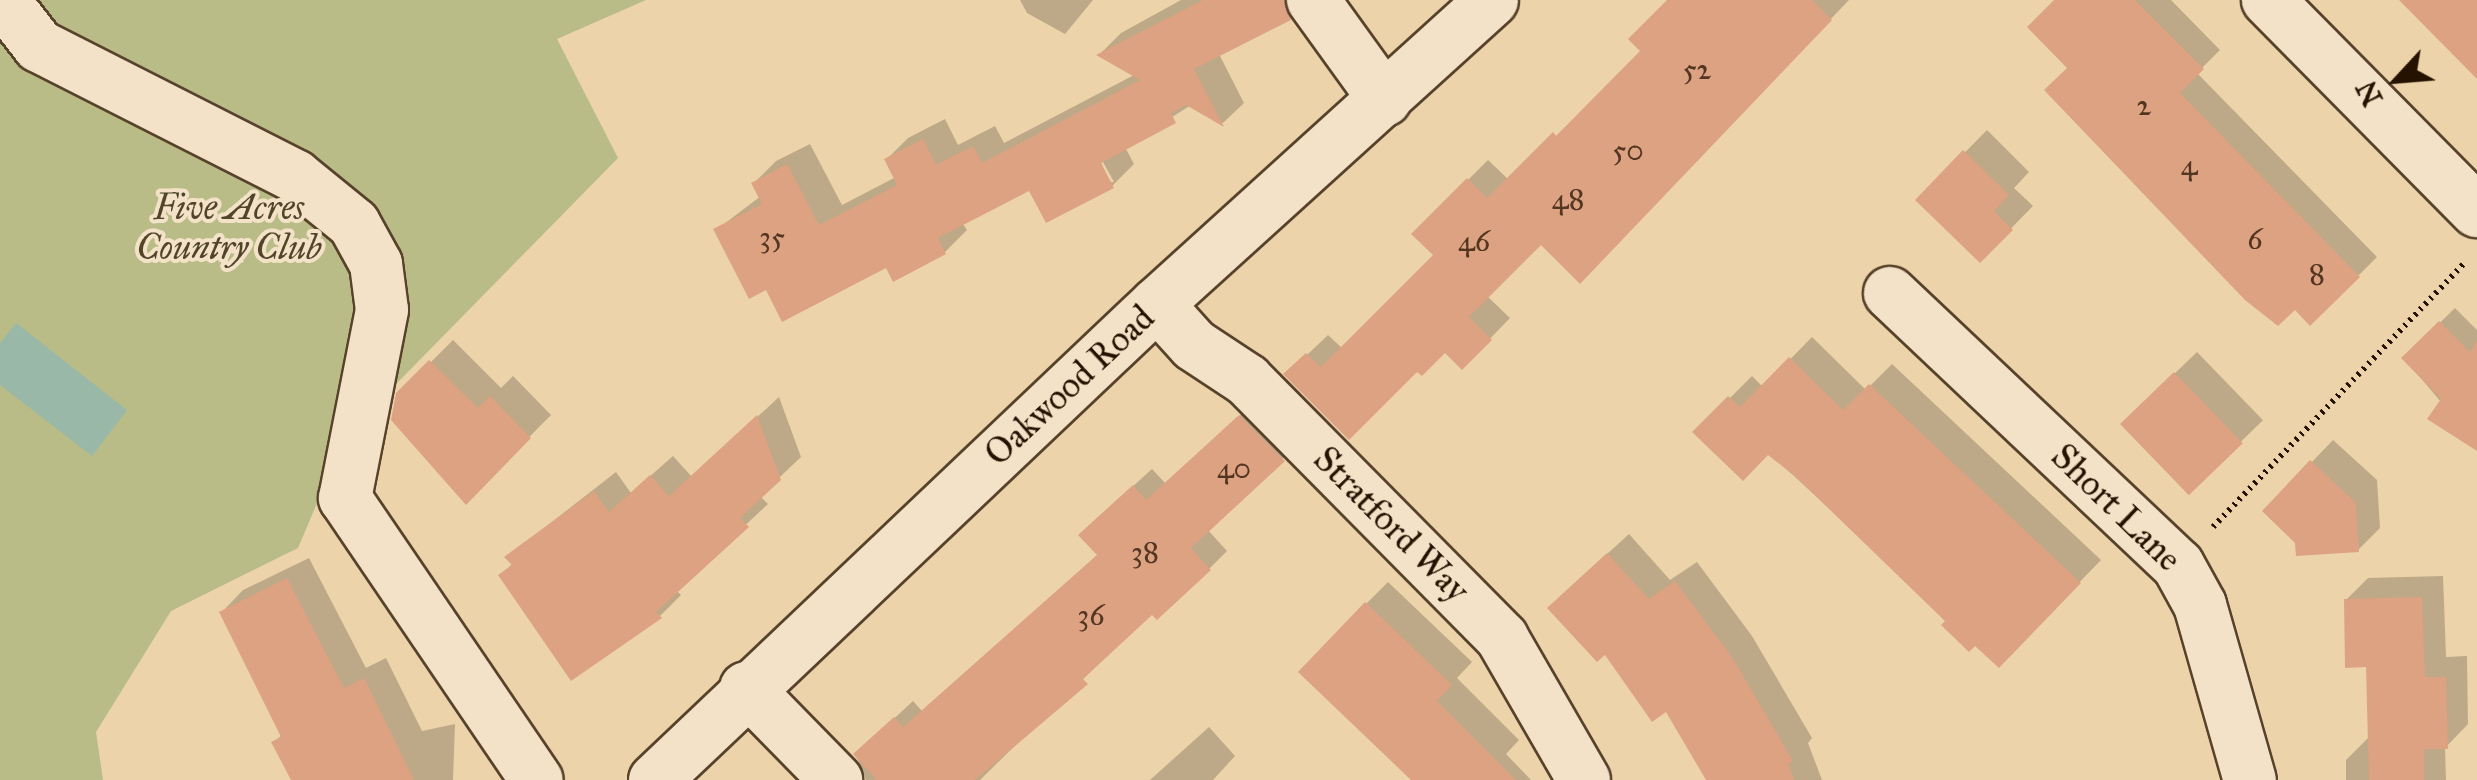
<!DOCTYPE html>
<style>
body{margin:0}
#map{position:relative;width:2477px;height:780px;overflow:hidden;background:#edd3a9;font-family:"IM FELL Great Primer",serif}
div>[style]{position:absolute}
.green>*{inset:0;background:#b9bc87}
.water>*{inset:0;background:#99b8a7}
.shadow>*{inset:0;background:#0003;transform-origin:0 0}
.building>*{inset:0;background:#dda281;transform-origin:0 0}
.path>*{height:6px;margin-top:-3px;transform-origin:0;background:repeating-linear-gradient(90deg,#251201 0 2.5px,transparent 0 7.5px)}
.roads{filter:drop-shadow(2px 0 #57422b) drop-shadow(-2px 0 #57422b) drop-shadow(0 2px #57422b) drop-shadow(0 -2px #57422b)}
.minor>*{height:52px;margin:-26px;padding:0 26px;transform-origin:26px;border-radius:26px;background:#f3e2c7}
span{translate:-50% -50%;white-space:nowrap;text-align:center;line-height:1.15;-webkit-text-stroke:8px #f3e2c7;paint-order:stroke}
.number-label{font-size:30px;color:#533621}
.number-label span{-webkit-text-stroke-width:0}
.park-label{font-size:35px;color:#514529;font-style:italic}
.street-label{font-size:35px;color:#251201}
.north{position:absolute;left:2347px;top:30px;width:100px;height:100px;-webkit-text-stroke:8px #f3e2c7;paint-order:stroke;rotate:244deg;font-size:28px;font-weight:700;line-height:40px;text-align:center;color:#251201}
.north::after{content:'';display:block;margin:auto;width:35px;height:45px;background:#251201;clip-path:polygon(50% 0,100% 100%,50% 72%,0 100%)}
</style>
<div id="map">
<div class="green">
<i style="clip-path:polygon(0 0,646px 0,557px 39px,618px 158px,346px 435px,298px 548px,171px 611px,96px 732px,103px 780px,0 780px)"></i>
</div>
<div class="water">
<i style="clip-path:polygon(16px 323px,127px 410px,92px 456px,0 385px,0 343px)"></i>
</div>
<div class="shadow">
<i style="clip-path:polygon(1020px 0,1093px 0,1065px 34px,1027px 13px)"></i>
<i style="clip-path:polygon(evenodd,1181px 0,1307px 0,1288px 19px,1219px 54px,1244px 103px,1223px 123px,1191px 105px,1125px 147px,1134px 164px,1112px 186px,1030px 188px,962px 223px,967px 230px,945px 252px,767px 287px,716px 230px,761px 196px,754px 183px,776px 161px,810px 144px,842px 205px,896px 177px,887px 159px,908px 138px,945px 119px,958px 145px,995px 126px,1004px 143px,1136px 74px,1100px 54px,1121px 33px,1181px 0,1097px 151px,1114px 182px,1108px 182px,1097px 151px)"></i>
<i style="clip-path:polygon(1672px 0,1849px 0,1599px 261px,1541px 242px,1487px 296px,1510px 318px,1482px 347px,1445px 350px,1417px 368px,1287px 374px,1328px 335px,1343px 349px,1436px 255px,1414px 234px,1488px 160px,1509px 180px,1578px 118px,1643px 51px)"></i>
<i style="clip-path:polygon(2058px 0,2171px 0,2220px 50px,2197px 73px,2377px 257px,2311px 323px,2071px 67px)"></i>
<i style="clip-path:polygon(1987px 130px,2029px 172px,2014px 188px,2033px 206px,1980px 260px,1918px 200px)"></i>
<i style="clip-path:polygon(2455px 308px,2477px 330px,2477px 445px,2404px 358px)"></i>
<i style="clip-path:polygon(1812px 337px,1866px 390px,1892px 364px,2101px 560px,1999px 665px,1768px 452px,1696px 432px,1752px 376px,1763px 387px)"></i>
<i style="clip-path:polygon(453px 340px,501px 388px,513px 376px,551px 415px,466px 501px,398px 395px)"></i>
<i style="left:2197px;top:352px;width:95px;height:103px;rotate:46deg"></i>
<i style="clip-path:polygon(779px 397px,801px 457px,760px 496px,768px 504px,676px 590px,681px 595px,660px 616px,572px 678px,501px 575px,513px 563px,507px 557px,616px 472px,631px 493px,673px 456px,692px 477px)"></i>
<i style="clip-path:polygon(1258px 399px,1300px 442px,1207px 529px,1227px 551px,1210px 568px,1158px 617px,1152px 611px,980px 780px,866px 780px,856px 755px,874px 737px,913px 701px,922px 711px,1099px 554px,1099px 517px,1152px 469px,1166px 484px)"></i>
<i style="clip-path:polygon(2333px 440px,2377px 480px,2380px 528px,2358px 550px,2298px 542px,2265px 511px)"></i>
<i style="clip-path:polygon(1629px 534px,1670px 580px,1697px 562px,1752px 636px,1812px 738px,1808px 743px,1822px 780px,1709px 780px,1667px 708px,1571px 587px)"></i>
<i style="clip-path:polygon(309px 558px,366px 668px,386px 658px,422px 731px,455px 724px,453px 780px,294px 780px,274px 742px,283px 734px,222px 612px,243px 590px)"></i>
<i style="clip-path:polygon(2443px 576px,2446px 657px,2467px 656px,2468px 724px,2445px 748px,2446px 780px,2346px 780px,2346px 760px,2368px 738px,2369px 665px,2346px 600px,2368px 578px)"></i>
<i style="clip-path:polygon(1388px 582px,1472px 662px,1457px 678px,1519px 740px,1506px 754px,1531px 780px,1415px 780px,1366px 604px)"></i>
<i style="clip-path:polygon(1209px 727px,1235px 756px,1213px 780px,1150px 780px)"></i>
</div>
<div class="building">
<i style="clip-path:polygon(1203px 0,1284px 0,1291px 20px,1194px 69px,1224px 127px,1186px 105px,1171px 113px,1176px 123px,1101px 163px,1114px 188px,1046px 223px,1029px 191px,938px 238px,946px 254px,893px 282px,886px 268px,782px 322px,766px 290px,749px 299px,713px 229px,762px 204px,751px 183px,787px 164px,819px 225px,897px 185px,884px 159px,923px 139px,936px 165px,973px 146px,982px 163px,1140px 80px,1096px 55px)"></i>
<i style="clip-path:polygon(1667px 0,1812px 0,1832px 20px,1580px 284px,1541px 245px,1469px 317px,1492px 340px,1462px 370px,1445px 353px,1422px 376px,1417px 372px,1349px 440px,1283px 374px,1306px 353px,1321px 367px,1433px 255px,1411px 234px,1467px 178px,1487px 198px,1553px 132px,1556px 136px,1640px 51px,1628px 39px)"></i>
<i style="clip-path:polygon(2054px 0,2135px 0,2204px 69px,2180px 93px,2360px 277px,2310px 326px,2295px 310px,2278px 326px,2245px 300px,2044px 90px,2067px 68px,2027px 27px)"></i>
<i style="clip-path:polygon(2399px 0,2477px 0,2477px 79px)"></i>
<i style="clip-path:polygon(1963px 150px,2009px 195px,1994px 211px,2013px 230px,1980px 263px,1915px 200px)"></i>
<i style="clip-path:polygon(2439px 321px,2470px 352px,2477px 341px,2477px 451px,2427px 419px,2441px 399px,2401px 358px)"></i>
<i style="clip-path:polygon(1789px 357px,1843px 410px,1869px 384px,2081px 583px,1999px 668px,1975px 646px,1969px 652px,1941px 625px,1945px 621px,1796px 477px,1768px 455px,1743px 481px,1692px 432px,1728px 396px,1740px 407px)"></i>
<i style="clip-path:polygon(429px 360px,478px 408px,490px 396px,531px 438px,466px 505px,391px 420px,396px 393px)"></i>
<i style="left:2174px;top:372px;width:99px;height:75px;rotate:46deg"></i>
<i style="clip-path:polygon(757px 415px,781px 480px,740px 518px,749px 527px,656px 612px,662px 618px,571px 681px,498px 575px,512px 565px,504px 557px,594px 491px,609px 512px,650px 475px,669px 496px)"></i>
<i style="clip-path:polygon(1239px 415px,1285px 461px,1191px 548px,1211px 570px,1157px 620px,1152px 615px,1083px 679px,1088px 684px,975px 780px,877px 780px,853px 754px,894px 717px,903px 727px,1097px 555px,1078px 535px,1133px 485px,1146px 500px)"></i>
<i style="clip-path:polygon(2310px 460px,2356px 503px,2359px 552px,2296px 556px,2295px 543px,2262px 511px)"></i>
<i style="clip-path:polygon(1607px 553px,1649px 599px,1675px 581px,1732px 657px,1793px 761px,1788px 764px,1794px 780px,1706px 780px,1666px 712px,1652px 722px,1605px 655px,1597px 662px,1547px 608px)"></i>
<i style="clip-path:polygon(287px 578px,344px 688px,364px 678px,414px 780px,291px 780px,271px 742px,281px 737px,219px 612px)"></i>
<i style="clip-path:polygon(2422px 597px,2425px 677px,2446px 677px,2448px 749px,2424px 749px,2424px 780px,2369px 780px,2366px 667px,2345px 668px,2344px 599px)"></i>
<i style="clip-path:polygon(1365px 602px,1452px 685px,1437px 701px,1516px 780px,1411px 780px,1298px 672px)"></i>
</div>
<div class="path">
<i style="left:2213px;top:527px;width:367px;rotate:-46.4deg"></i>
</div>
<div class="roads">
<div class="minor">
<i style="left:3px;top:0;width:58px;rotate:52deg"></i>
<i style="left:39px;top:46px;width:287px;rotate:26.9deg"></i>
<i style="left:295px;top:176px;width:76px;rotate:39.1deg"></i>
<i style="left:354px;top:224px;width:46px;rotate:61.2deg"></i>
<i style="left:376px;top:264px;width:46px;rotate:82.6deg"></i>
<i style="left:382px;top:310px;width:192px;rotate:101.1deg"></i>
<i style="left:345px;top:498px;width:341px;rotate:55.8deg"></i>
<i style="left:1313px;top:0;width:123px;rotate:54.2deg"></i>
<i style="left:2268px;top:0;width:297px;rotate:45.3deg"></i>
<i style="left:1890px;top:293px;width:396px;rotate:43.4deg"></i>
<i style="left:2178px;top:565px;width:46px;rotate:61.2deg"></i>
<i style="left:2200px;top:605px;width:182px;rotate:74.1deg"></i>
<i style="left:1157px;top:304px;width:55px;rotate:47.9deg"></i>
<i style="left:1194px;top:345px;width:64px;rotate:33.4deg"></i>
<i style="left:1247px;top:380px;width:363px;rotate:45.3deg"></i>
<i style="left:1502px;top:638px;width:164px;rotate:60deg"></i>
<i style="left:746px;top:688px;width:129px;rotate:45.6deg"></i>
<i style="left:655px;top:780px;width:692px;rotate:-43.48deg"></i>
<i style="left:1157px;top:304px;width:452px;rotate:-42.2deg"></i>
</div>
</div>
<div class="number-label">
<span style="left:1697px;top:69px">52</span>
<span style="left:2144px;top:105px">2</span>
<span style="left:1628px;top:150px">50</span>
<span style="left:2189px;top:165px">4</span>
<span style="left:1568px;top:199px">48</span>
<span style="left:772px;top:237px">35</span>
<span style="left:2255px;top:239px">6</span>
<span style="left:1474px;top:241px">46</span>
<span style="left:2317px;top:274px">8</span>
<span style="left:1234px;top:468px">40</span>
<span style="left:1145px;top:552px">38</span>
<span style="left:1091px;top:615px">36</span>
</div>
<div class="park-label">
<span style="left:229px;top:228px">Five Acres<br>Country Club</span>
</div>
<div class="street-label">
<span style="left:1070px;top:386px;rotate:-43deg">Oakwood Road</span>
<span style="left:2116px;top:508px;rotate:44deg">Short Lane</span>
<span style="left:1391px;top:525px;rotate:45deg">Stratford Way</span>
</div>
<div class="north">N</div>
</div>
